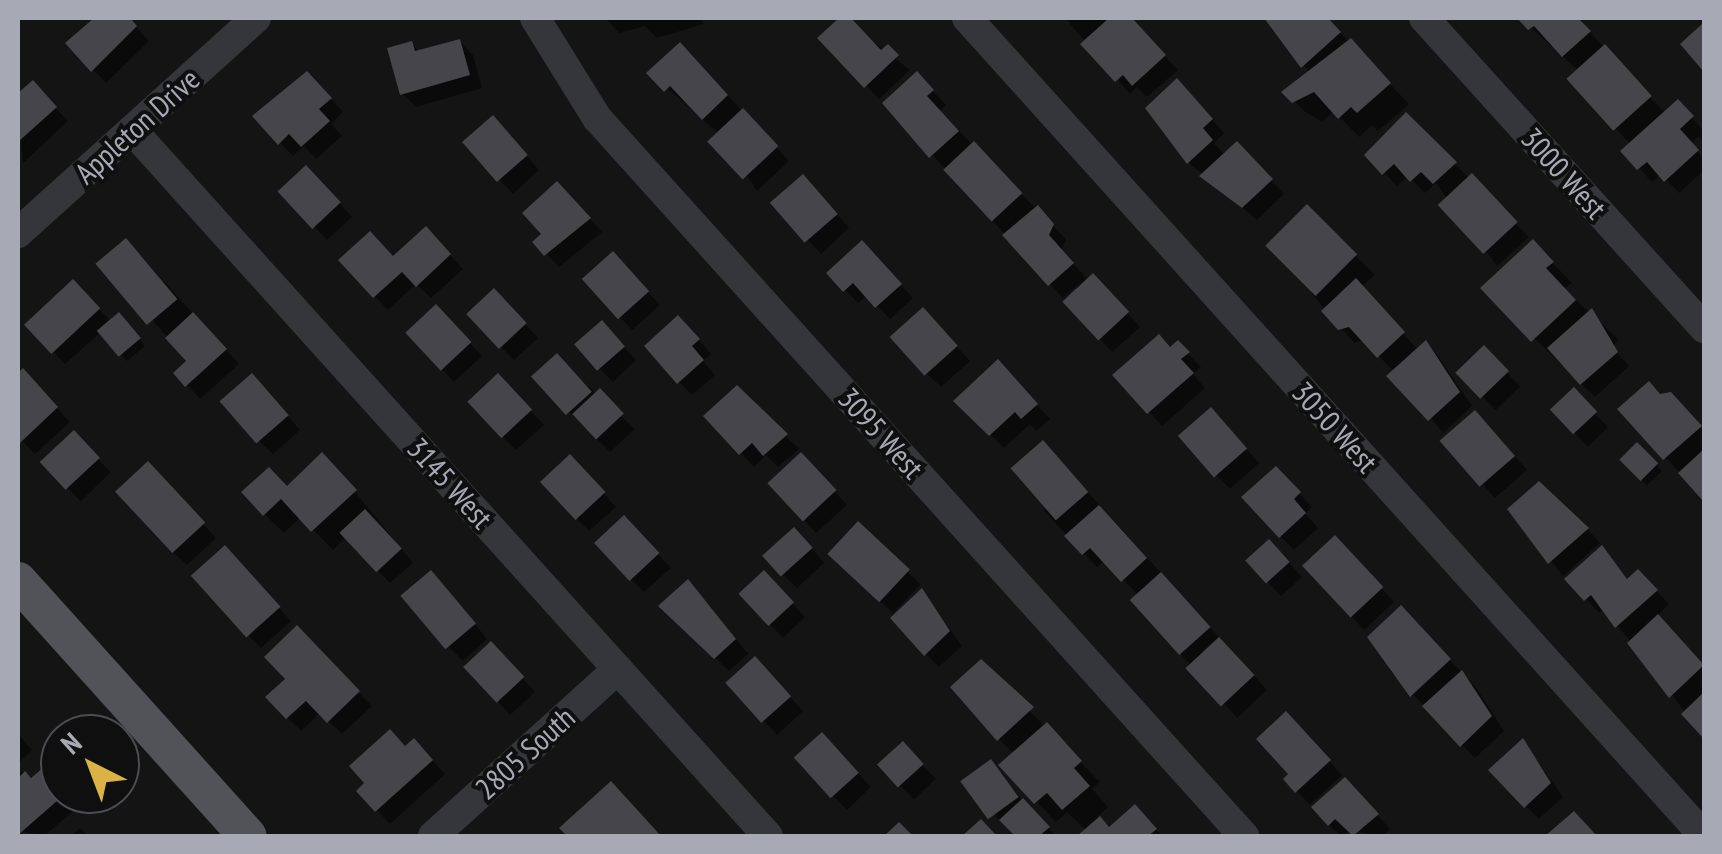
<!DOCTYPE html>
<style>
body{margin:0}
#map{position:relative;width:1722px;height:854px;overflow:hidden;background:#141415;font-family:"PT Sans Narrow",sans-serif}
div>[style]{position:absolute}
.shadow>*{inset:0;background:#0007;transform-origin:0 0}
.building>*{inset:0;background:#46464a;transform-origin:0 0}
.minor>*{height:30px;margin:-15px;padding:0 15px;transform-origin:15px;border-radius:15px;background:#35363a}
.major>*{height:38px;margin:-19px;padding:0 19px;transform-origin:19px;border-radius:19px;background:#515358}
span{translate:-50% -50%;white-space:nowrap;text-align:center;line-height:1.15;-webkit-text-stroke:8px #0f0f10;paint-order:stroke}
.street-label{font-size:30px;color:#a7aab4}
.frame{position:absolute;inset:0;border:20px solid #a7aab4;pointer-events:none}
.north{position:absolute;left:40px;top:714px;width:100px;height:100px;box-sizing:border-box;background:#0f0f10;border:2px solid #4c4d52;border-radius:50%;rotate:318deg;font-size:28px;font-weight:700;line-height:40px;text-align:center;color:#a7aab4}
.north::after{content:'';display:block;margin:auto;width:35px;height:45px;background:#dbb246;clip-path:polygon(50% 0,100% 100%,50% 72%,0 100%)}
</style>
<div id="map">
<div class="shadow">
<i style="clip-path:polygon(98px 18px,128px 18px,149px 41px,106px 83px,69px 43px)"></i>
<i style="clip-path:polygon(605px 18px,702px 18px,704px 24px,657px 38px,645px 26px,619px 33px)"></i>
<i style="clip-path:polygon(843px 18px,910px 70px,879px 99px,821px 38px)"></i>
<i style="clip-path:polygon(1065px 18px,1129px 18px,1178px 70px,1147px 97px,1137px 87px,1130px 94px)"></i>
<i style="clip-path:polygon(1268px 18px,1326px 18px,1409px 104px,1378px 131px,1372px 125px,1359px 137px,1334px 111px,1322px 122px,1304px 111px,1285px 92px,1310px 73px)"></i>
<i style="clip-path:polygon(1520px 18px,1577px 18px,1665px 113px,1678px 102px,1704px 131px,1704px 143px,1699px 136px,1691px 144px,1704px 159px,1704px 170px,1679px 193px,1661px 174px,1652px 182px,1624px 151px,1631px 145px,1570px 79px,1579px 71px)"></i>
<i style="clip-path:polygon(460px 42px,473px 55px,482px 88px,416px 107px,402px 93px,411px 44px,420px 52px)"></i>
<i style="clip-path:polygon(693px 58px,789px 161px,757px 191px,719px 134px,650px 73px)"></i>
<i style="clip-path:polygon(32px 83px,68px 121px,23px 163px,18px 97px)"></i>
<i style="clip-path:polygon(320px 87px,343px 112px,331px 124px,342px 136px,316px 159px,304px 146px,293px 156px,280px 143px)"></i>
<i style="clip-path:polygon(930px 88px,946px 105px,939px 111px,1066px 239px,1061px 250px,1089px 281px,1106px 290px,1140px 327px,1112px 352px,1066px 302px,1080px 283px,1063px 298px,886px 104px)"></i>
<i style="clip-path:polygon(1190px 95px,1224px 133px,1214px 143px,1225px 155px,1250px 158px,1284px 194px,1257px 220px,1189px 163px,1148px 108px)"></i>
<i style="clip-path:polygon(1406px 116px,1529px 237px,1497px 266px,1436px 183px,1425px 193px,1408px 176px,1397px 186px,1367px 155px)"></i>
<i style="clip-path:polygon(506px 132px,539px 170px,513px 194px,500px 180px)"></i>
<i style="clip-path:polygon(320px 181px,352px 217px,327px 240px,281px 191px)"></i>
<i style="clip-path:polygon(816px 191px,849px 228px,821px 254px,774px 203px)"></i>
<i style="clip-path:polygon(570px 197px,602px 232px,559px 267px,536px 242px)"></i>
<i style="clip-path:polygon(1307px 207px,1375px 275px,1361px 287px,1418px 350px,1426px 343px,1438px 356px,1472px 406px,1443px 433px,1394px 372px,1364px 340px,1354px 343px,1312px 294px)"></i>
<i style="clip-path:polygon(439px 243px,463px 269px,431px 298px,416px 284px,388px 310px,342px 261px,394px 259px)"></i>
<i style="clip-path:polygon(1533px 243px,1572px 283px,1564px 289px,1619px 340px,1612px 347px,1629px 366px,1595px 397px,1484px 289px)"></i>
<i style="clip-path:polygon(139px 254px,239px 364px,200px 399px,176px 373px,189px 361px,154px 322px)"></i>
<i style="clip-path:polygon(875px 256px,913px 298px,890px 319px,867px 295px,858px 303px,829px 273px)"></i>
<i style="clip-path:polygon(626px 268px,660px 305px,632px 330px,585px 280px)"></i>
<i style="clip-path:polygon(87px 296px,111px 322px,125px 322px,145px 346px,127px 361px,101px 332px,65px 364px,28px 325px)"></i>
<i style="clip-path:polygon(507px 304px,538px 338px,514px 360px,501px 347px)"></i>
<i style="clip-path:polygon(449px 321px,482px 356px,454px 382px,408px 333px)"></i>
<i style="clip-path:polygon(602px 324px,636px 360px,613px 382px,600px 369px)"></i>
<i style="clip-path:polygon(936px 324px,970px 361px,941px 387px,927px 374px)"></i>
<i style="clip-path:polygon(692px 332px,711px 354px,703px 361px,715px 375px,692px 395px,679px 382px)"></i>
<i style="clip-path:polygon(1178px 343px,1201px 367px,1193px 374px,1205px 388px,1162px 426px,1116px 375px)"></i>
<i style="left:1484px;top:349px;width:52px;height:34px;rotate:46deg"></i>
<i style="clip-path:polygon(570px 370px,635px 429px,610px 452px,534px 377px)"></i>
<i style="clip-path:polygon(22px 371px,70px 422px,35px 454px,18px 437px)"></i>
<i style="clip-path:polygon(1011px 376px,1050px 419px,1036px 431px,1030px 424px,1004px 448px,956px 401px)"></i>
<i style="clip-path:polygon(265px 389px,300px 430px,273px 454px,259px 441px)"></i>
<i style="clip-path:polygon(737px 389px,799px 449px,778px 467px,766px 455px,754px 467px,707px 416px)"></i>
<i style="clip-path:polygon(511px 390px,544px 425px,516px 450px,503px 437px)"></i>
<i style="left:1574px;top:391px;width:50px;height:28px;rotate:47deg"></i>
<i style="clip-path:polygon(1661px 396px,1704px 431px,1704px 499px,1621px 409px)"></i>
<i style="clip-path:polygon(1224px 424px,1259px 463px,1230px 489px,1217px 476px)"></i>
<i style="clip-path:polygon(1488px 426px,1527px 470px,1495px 498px,1444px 441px)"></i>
<i style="left:74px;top:434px;width:53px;height:42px;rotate:46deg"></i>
<i style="left:1637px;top:445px;width:36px;height:21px;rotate:46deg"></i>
<i style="clip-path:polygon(1056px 457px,1267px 690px,1237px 718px,1134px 601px,1139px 596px,1105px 560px,1097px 567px,1044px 511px)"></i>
<i style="clip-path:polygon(814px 469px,847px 505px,816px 533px,770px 483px)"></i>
<i style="clip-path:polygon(583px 470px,616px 507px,589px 531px,576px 518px)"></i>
<i style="clip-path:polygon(342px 476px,413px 563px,390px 583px,346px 537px,333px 550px,301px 517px,284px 533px,264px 514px,287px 489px)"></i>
<i style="clip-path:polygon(161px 478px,216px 538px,187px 565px,173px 552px)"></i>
<i style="clip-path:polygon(1289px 482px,1312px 507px,1305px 513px,1318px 528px,1294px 550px,1280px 536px)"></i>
<i style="clip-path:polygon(1511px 509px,1576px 517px,1600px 543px,1563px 576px)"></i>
<i style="left:858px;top:524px;width:87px;height:40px;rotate:44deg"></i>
<i style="clip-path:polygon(637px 532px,671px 568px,644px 592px,631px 579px)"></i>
<i style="clip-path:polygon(807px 543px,824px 563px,797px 588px,783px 575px)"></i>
<i style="clip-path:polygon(1602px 549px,1629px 581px,1638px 572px,1669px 604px,1657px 616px,1704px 667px,1704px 736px,1604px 608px,1599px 613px,1568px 579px)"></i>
<i style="clip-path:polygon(1348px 551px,1394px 602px,1364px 630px,1305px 565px)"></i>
<i style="clip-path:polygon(1282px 555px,1302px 577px,1281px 596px,1248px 561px)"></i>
<i style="clip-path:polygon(238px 562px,291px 621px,261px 648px,248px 635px)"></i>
<i style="clip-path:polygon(444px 586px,487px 639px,463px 661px,450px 648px)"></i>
<i style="clip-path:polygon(777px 586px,805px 617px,783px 638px,741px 594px)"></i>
<i style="clip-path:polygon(922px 591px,962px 646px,939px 667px,926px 654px)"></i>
<i style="clip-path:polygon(701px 595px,748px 654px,729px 671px,662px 606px)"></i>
<i style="clip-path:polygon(1401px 609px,1475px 686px,1504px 731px,1475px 758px,1389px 670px)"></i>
<i style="clip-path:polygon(296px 628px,372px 706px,342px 734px,320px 713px,301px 731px,268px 698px,288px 679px)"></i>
<i style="clip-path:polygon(504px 658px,535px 692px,510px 715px,466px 667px)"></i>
<i style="clip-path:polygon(981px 662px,1100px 782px,1092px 789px,1108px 807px,1097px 817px,1109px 830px,1148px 820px,1162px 836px,1081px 836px,1087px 831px,1067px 812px,1056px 822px,1002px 765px,1014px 754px,999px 739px)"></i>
<i style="clip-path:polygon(768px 673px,803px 711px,777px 735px,729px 683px)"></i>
<i style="clip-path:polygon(1299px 727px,1342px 775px,1310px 805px,1286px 779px)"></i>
<i style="clip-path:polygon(18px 734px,32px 750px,18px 764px)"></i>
<i style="clip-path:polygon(1523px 741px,1563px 797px,1539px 819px,1526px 806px)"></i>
<i style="left:903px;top:745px;width:47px;height:30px;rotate:46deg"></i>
<i style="clip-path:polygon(835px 748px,871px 787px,847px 810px,833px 796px)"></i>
<i style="clip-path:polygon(405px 749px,427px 755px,445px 774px,390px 824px,359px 791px)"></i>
<i style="clip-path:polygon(990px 763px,1023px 801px,1056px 836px,1018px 836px,996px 817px)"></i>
<i style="clip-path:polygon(18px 770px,64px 794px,77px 808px,44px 836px,18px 830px)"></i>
<i style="clip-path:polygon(1358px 794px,1390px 829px,1382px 836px,1350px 831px,1341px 836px,1329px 825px)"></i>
<i style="clip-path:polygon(80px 828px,88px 836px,71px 836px)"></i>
</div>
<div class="building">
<i style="clip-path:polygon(94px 18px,130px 18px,137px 26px,91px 72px,65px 43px)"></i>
<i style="clip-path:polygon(839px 18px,851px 18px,881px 50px,888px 44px,899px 55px,864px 88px,817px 38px)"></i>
<i style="clip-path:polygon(1109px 18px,1132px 18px,1166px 55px,1132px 86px,1123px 75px,1115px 82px,1080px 44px)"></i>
<i style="clip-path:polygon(1264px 18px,1328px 18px,1341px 32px,1301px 68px)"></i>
<i style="clip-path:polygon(1517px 18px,1578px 18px,1591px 31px,1562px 57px,1534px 26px,1528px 30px)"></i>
<i style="clip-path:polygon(1702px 24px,1704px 27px,1704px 72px,1680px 44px)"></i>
<i style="clip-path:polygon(1351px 38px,1391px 83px,1357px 113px,1351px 107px,1338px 119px,1314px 92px,1292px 103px,1281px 92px)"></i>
<i style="clip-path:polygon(460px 39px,470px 75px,400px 95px,387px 48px,412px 41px,415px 51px)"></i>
<i style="clip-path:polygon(680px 42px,728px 95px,702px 120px,670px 86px,664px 92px,646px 73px)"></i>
<i style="left:1605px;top:44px;width:70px;height:52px;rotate:48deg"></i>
<i style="clip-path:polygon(307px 71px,332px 98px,319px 109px,330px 121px,301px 147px,289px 134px,278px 145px,252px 116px)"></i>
<i style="clip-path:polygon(917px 71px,934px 90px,927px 96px,959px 131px,929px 158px,882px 103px)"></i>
<i style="clip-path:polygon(1177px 78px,1213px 119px,1203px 128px,1213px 140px,1187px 164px,1145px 108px)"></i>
<i style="clip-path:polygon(33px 80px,57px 107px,18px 142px,18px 93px)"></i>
<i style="clip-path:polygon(1678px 99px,1694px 116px,1680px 129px,1699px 150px,1664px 182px,1647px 162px,1637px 170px,1620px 151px)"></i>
<i style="left:743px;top:108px;width:52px;height:49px;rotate:47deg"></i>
<i style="clip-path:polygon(1406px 112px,1457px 162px,1433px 184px,1421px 172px,1410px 182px,1394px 164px,1382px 175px,1364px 155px)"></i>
<i style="left:493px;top:115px;width:53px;height:41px;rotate:49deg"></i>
<i style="left:974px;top:141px;width:71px;height:42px;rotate:47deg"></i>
<i style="clip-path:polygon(1237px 141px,1273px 179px,1242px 208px,1199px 176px)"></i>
<i style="left:306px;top:165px;width:51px;height:39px;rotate:47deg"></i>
<i style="left:1472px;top:173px;width:67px;height:47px;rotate:47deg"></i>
<i style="left:803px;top:174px;width:53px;height:44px;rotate:49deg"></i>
<i style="clip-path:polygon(557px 181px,591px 218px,544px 256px,532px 242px,541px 234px,522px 213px)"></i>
<i style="left:1307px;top:204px;width:71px;height:59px;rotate:45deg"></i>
<i style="clip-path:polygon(1038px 205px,1054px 224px,1049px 235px,1074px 263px,1048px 286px,1002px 235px)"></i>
<i style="clip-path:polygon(426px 226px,451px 254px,416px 287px,402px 272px,373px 298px,338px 260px,370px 231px,393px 256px)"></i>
<i style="left:126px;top:238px;width:80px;height:40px;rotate:50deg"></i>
<i style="clip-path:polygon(1533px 239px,1554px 262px,1546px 268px,1576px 300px,1531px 342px,1480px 288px)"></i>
<i style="clip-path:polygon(862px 240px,902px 284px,875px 308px,853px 283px,843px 292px,826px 273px)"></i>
<i style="left:613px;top:251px;width:54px;height:42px;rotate:48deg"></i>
<i style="left:1093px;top:273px;width:53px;height:42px;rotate:47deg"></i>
<i style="clip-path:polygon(1356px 278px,1405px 332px,1377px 358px,1349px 327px,1338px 330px,1321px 311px)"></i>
<i style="left:73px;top:279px;width:40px;height:67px;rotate:47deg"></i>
<i style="left:494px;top:288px;width:48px;height:38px;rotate:47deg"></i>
<i style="left:436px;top:304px;width:52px;height:42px;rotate:47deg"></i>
<i style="left:923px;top:307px;width:52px;height:45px;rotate:48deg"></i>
<i style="clip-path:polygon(1592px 308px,1618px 352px,1580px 385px,1547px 348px)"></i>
<i style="left:119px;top:312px;width:34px;height:29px;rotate:50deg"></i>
<i style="clip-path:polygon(193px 312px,227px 349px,185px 387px,173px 373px,186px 361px,165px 338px)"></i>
<i style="clip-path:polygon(678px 315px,700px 339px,692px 346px,704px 360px,677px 384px,644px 346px)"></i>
<i style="left:602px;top:320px;width:35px;height:37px;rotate:49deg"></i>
<i style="clip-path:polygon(1159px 334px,1170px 347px,1178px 340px,1190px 352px,1181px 359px,1194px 373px,1147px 414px,1112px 375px)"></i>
<i style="clip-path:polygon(1426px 340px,1460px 392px,1428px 421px,1386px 376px)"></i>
<i style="left:1484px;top:345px;width:36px;height:40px;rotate:46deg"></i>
<i style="left:557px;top:353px;width:52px;height:35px;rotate:48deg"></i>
<i style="clip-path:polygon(998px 359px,1038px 404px,1021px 419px,1015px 412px,989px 436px,953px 401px)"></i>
<i style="clip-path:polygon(23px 368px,58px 407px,20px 443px,18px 373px)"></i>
<i style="left:252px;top:373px;width:56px;height:43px;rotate:49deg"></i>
<i style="left:498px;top:373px;width:50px;height:42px;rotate:47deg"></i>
<i style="clip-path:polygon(1649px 381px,1660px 394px,1671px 392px,1702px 426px,1663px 460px,1617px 409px)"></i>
<i style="clip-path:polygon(737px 385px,788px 434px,763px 456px,752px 443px,739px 455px,703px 416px)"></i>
<i style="left:1574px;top:387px;width:34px;height:33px;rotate:47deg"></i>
<i style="left:600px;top:388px;width:35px;height:38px;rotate:47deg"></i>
<i style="left:1211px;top:407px;width:55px;height:44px;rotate:49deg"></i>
<i style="left:1475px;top:410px;width:61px;height:47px;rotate:49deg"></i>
<i style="left:74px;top:430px;width:38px;height:47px;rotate:47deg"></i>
<i style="left:1043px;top:440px;width:69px;height:43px;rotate:49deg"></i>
<i style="left:1637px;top:442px;width:30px;height:25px;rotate:45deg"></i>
<i style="clip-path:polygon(1704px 449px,1704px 502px,1678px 473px)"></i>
<i style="clip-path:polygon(322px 452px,357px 490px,311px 532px,281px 499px,263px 516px,241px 492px,269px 467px,287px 486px)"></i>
<i style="left:801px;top:452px;width:52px;height:46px;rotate:47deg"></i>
<i style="left:570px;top:454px;width:52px;height:41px;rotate:47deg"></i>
<i style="left:148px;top:461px;width:84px;height:45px;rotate:47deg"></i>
<i style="clip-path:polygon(1276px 466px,1301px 492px,1294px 499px,1306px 513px,1279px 538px,1241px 497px)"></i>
<i style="clip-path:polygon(1539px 481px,1589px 528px,1548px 564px,1507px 509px)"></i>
<i style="clip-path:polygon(1099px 505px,1147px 558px,1121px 582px,1090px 548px,1082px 555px,1064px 536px)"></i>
<i style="left:365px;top:509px;width:54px;height:35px;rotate:47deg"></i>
<i style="left:624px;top:515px;width:52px;height:41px;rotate:47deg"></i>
<i style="left:858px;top:521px;width:71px;height:45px;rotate:43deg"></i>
<i style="left:794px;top:527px;width:28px;height:43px;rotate:48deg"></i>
<i style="left:1335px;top:535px;width:71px;height:45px;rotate:47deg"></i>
<i style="left:1269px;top:539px;width:31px;height:32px;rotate:48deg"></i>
<i style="left:225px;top:545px;width:83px;height:46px;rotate:48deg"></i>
<i style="clip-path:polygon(1602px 545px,1627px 579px,1638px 569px,1658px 590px,1615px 628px,1591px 595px,1584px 601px,1564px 579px)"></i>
<i style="left:431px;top:570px;width:70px;height:40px;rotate:50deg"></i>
<i style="left:764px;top:570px;width:44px;height:35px;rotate:47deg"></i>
<i style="left:1161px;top:572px;width:74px;height:42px;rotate:48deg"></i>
<i style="clip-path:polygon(688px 579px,736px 639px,714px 659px,658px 606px)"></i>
<i style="clip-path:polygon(922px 588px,950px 631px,924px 656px,890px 618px)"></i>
<i style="clip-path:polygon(1401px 605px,1451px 659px,1410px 697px,1367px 637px)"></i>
<i style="clip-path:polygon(1658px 614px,1704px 665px,1669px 698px,1627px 643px)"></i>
<i style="clip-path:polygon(297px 625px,360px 691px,327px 723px,306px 701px,286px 719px,265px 697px,285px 679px,264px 657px)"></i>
<i style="left:1219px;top:637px;width:52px;height:46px;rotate:47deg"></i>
<i style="left:491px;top:641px;width:49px;height:38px;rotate:47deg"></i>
<i style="left:755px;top:656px;width:54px;height:40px;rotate:48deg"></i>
<i style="clip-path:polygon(981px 659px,1034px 707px,997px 741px,950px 687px)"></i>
<i style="clip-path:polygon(1462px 670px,1492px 716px,1460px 747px,1422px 706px)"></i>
<i style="clip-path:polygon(1704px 692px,1704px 739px,1681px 714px)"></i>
<i style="clip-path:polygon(1286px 711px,1331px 760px,1295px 793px,1283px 779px,1288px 774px,1256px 739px)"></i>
<i style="clip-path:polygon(1047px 722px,1082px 761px,1074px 768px,1090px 786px,1062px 810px,1047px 793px,1034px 804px,998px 765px)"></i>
<i style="clip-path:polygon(390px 729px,405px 746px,414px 738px,433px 760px,375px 812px,356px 791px,364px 783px,349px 766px)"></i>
<i style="left:822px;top:732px;width:55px;height:38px;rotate:48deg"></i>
<i style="clip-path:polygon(1523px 738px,1551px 783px,1524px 808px,1488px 770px)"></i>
<i style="left:903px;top:741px;width:31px;height:35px;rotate:48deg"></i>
<i style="left:991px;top:759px;width:47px;height:38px;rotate:54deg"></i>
<i style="clip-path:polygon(43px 768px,65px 794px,18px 835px,18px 778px,25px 771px,31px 778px)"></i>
<i style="clip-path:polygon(1345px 777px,1379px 814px,1353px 836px,1335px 819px,1328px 826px,1311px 807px)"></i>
<i style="clip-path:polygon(611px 781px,661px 836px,567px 836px,559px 828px)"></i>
<i style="clip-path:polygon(1023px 798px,1050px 827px,1039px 836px,1015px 836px,999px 820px)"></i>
<i style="clip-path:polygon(1135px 804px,1157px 829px,1148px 836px,1077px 836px,1100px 816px,1109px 827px)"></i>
<i style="clip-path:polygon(1574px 811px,1597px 836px,1545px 836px)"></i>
<i style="clip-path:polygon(981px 819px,997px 836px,962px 836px)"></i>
<i style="clip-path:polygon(899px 822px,913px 836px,884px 836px)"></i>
</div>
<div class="minor">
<i style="left:535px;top:18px;width:118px;rotate:58.2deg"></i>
<i style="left:597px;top:118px;width:967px;rotate:47.98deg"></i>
<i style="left:967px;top:18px;width:1101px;rotate:47.98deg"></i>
<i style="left:1424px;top:18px;width:418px;rotate:47.9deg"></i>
<i style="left:132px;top:130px;width:950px;rotate:47.99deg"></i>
<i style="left:18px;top:233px;width:321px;rotate:-42.1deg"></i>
<i style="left:433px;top:836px;width:249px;rotate:-42.1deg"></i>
</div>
<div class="major">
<i style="left:18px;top:581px;width:343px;rotate:48deg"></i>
</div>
<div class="street-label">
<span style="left:137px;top:126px;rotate:-42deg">Appleton Drive</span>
<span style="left:1564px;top:173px;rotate:48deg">3000 West</span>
<span style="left:1335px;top:427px;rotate:48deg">3050 West</span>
<span style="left:881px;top:433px;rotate:48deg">3095 West</span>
<span style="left:450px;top:483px;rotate:48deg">3145 West</span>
<span style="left:525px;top:753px;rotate:-42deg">2805 South</span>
</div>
<div class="frame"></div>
<div class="north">N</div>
</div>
